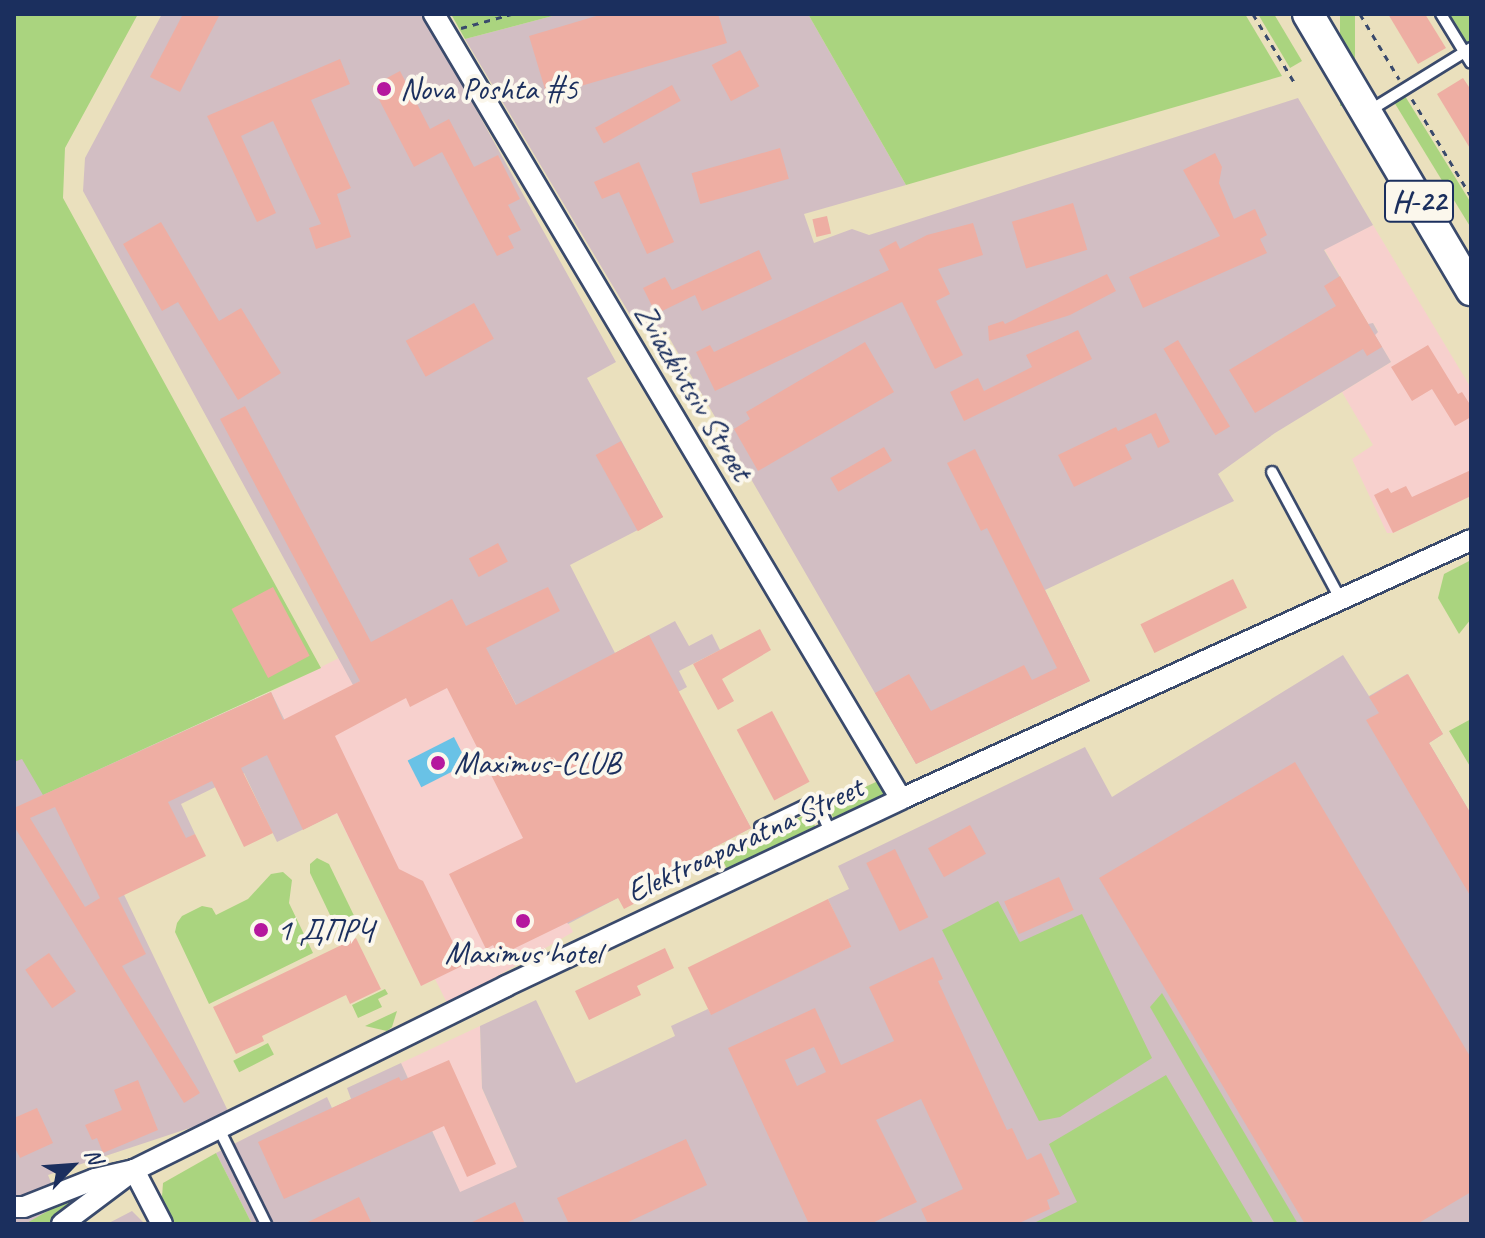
<!DOCTYPE html>
<meta charset="utf-8">
<style>
body{margin:0}
#map{position:relative;width:1485px;height:1238px;overflow:hidden;background:#eae0bd;font-family:Caveat,sans-serif}
div>[style]{position:absolute}
.built>*{inset:0;background:#f7d0cd}
.industrial>*{inset:0;background:#d2bec3}
.green>*{inset:0;background:#aad47f;transform-origin:0 0}
.water>*{inset:0;background:#69c2e6;transform-origin:0 0}
.building>*{inset:0;background:#eeaea3;transform-origin:0 0}
.path>*{height:3px;margin-top:-1.5px;transform-origin:0;background:repeating-linear-gradient(90deg,#3a4a6c 0 6px,transparent 0 12px)}
.roads{filter:drop-shadow(2px 0 #3a4a6c) drop-shadow(-2px 0 #3a4a6c) drop-shadow(0 2px #3a4a6c) drop-shadow(0 -2px #3a4a6c)}
.lane>*{height:10px;margin:-5px;padding:0 5px;transform-origin:5px;border-radius:5px;background:#fff}
.street>*{height:20px;margin:-10px;padding:0 10px;transform-origin:10px;border-radius:10px;background:#fff}
.primary>*{height:30px;margin:-15px;padding:0 15px;transform-origin:15px;border-radius:15px;background:#fff}
.dots>*{width:22px;height:22px;translate:-50% -50%;box-sizing:border-box;border:4px solid #fbf7ec;border-radius:50%}
span{translate:-50% -50%;white-space:nowrap;text-align:center;line-height:1.15;-webkit-text-stroke:8px #fbf7ec;paint-order:stroke}
.shield-label span{padding:2px 6px;background:#fbf7ec;border:2px solid;border-radius:6px;-webkit-text-stroke-width:0}
.shield-label{font-size:30px;color:#1b2f5e;font-weight:700}
.poi-label{font-size:32px;color:#1b2f5e}
.left{translate:0 -50%;text-align:left}
.street-label{font-size:32px;color:#1b2f5e}
.frame{position:absolute;inset:0;border:16px solid #1b2f5e;pointer-events:none}
.north{position:absolute;left:32px;top:1126px;width:80px;height:80px;-webkit-text-stroke:6px #fbf7ec;paint-order:stroke;rotate:65deg;font-size:22px;font-weight:700;line-height:32px;text-align:center;color:#1b2f5e}
.north::after{content:'';display:block;margin:auto;width:28px;height:36px;background:#1b2f5e;clip-path:polygon(50% 0,100% 100%,50% 72%,0 100%)}
</style>
<div id="map">
<div class="built">
<i style="clip-path:polygon(1373px 225px,1471px 388px,1471px 496px,1393px 533px,1387px 533px,1352px 459px,1373px 445px,1342px 392px,1391px 362px,1374px 334px,1378px 331px,1373px 323px,1369px 325px,1324px 249px)"></i>
<i style="clip-path:polygon(459px 629px,495px 665px,575px 816px,526px 843px,573px 932px,448px 1005px,435px 979px,421px 986px,337px 814px,331px 816px,271px 692px,339px 658px,353px 684px)"></i>
<i style="clip-path:polygon(480px 1026px,482px 1088px,517px 1167px,460px 1193px,401px 1063px)"></i>
</div>
<div class="industrial">
<i style="clip-path:polygon(162px 14px,423px 14px,616px 362px,587px 378px,663px 517px,570px 565px,615px 653px,675px 621px,689px 646px,712px 634px,720px 650px,679px 671px,687px 687px,678px 692px,751px 828px,568px 924px,525px 842px,575px 816px,495px 665px,459px 629px,353px 685px,83px 191px,85px 158px)"></i>
<i style="clip-path:polygon(560px 14px,808px 14px,906px 185px,804px 214px,814px 243px,852px 229px,869px 235px,1298px 98px,1373px 225px,1324px 250px,1368px 324px,1373px 323px,1378px 332px,1375px 335px,1391px 362px,1275px 433px,1218px 474px,1234px 501px,1045px 590px,1090px 681px,916px 764px,663px 327px,650px 333px,635px 323px,465px 39px)"></i>
<i style="clip-path:polygon(1343px 655px,1369px 696px,1407px 674px,1443px 734px,1429px 743px,1471px 814px,1471px 1224px,252px 1224px,216px 1153px,327px 1097px,332px 1108px,351px 1099px,347px 1088px,401px 1063px,460px 1192px,517px 1167px,482px 1088px,480px 1026px,536px 1000px,576px 1083px,675px 1036px,671px 1026px,708px 1009px,711px 1014px,850px 947px,828px 899px,849px 889px,838px 866px,1085px 747px,1112px 797px)"></i>
<i style="clip-path:polygon(271px 692px,331px 816px,277px 842px,244px 773px,181px 804px,195px 834px,116px 878px,228px 1111px,199px 1125px,48px 1175px,60px 1205px,29px 1223px,14px 1224px,14px 762px,22px 758px,44px 794px)"></i>
<i style="clip-path:polygon(132px 1211px,145px 1224px,107px 1224px)"></i>
</div>
<div class="green">
<i style="clip-path:polygon(14px 14px,138px 14px,65px 148px,63px 198px,321px 668px,43px 795px,22px 759px,14px 762px)"></i>
<i style="clip-path:polygon(451px 14px,560px 14px,465px 39px)"></i>
<i style="clip-path:polygon(808px 14px,1245px 14px,1282px 76px,906px 185px)"></i>
<i style="clip-path:polygon(1258px 14px,1274px 14px,1302px 61px,1290px 68px)"></i>
<i style="left:1340px;top:14px;width:15px;height:92px"></i>
<i style="clip-path:polygon(1449px 14px,1471px 14px,1471px 40px,1467px 43px)"></i>
<i style="clip-path:polygon(1405px 96px,1471px 203px,1471px 228px,1394px 102px)"></i>
<i style="clip-path:polygon(1471px 560px,1471px 619px,1459px 634px,1438px 598px,1444px 574px)"></i>
<i style="clip-path:polygon(1471px 719px,1471px 768px,1449px 731px)"></i>
<i style="left:878px;top:781px;width:19px;height:56px;rotate:65deg"></i>
<i style="left:809px;top:813px;width:19px;height:98px;rotate:65deg"></i>
<i style="clip-path:polygon(317px 858px,329px 864px,361px 930px,342px 940px,310px 873px,310px 864px)"></i>
<i style="clip-path:polygon(283px 872px,292px 880px,289px 903px,313px 953px,209px 1004px,175px 932px,177px 923px,182px 916px,202px 906px,212px 908px,216px 915px,248px 899px,271px 874px)"></i>
<i style="clip-path:polygon(998px 901px,1020px 942px,1082px 914px,1152px 1058px,1060px 1117px,1039px 1121px,942px 930px)"></i>
<i style="clip-path:polygon(385px 989px,388px 994px,378px 999px,382px 1007px,358px 1018px,352px 1005px)"></i>
<i style="clip-path:polygon(1162px 993px,1298px 1224px,1275px 1224px,1150px 1007px)"></i>
<i style="clip-path:polygon(397px 1011px,392px 1027px,387px 1031px,365px 1026px)"></i>
<i style="left:268px;top:1043px;width:13px;height:39px;rotate:63deg"></i>
<i style="clip-path:polygon(1166px 1075px,1254px 1224px,1032px 1224px,1077px 1202px,1049px 1144px)"></i>
<i style="clip-path:polygon(216px 1153px,252px 1224px,168px 1224px,161px 1211px,163px 1183px)"></i>
<i style="clip-path:polygon(76px 1195px,81px 1201px,47px 1224px,25px 1224px)"></i>
</div>
<div class="water">
<i style="left:454px;top:737px;width:30px;height:52px;rotate:63deg"></i>
</div>
<div class="building">
<i style="clip-path:polygon(183px 14px,220px 14px,180px 92px,150px 77px)"></i>
<i style="clip-path:polygon(603px 14px,718px 14px,727px 43px,547px 96px,529px 36px)"></i>
<i style="clip-path:polygon(1388px 14px,1425px 14px,1446px 48px,1418px 64px)"></i>
<i style="left:740px;top:50px;width:41px;height:32px;rotate:62deg"></i>
<i style="clip-path:polygon(340px 59px,350px 84px,311px 100px,351px 188px,337px 194px,351px 237px,316px 249px,309px 228px,321px 224px,273px 121px,241px 136px,276px 213px,257px 222px,207px 116px)"></i>
<i style="clip-path:polygon(400px 71px,430px 129px,449px 119px,474px 167px,498px 155px,520px 199px,508px 205px,521px 230px,508px 236px,514px 248px,497px 256px,442px 152px,414px 167px,372px 86px)"></i>
<i style="clip-path:polygon(1463px 78px,1471px 90px,1471px 150px,1437px 94px)"></i>
<i style="left:672px;top:85px;width:18px;height:88px;rotate:61deg"></i>
<i style="left:780px;top:148px;width:32px;height:92px;rotate:74deg"></i>
<i style="clip-path:polygon(1215px 153px,1222px 167px,1219px 183px,1234px 219px,1255px 209px,1267px 235px,1260px 239px,1267px 253px,1143px 308px,1129px 277px,1220px 236px,1183px 170px)"></i>
<i style="clip-path:polygon(639px 162px,674px 242px,647px 254px,619px 192px,602px 199px,594px 182px)"></i>
<i style="left:1073px;top:203px;width:49px;height:64px;rotate:73deg"></i>
<i style="left:827px;top:216px;width:18px;height:15px;rotate:77deg"></i>
<i style="clip-path:polygon(161px 222px,219px 321px,241px 308px,281px 373px,238px 400px,178px 302px,162px 311px,123px 244px)"></i>
<i style="clip-path:polygon(973px 223px,983px 255px,938px 269px,950px 294px,936px 301px,963px 355px,935px 369px,902px 302px,715px 391px,696px 352px,710px 345px,714px 352px,889px 270px,879px 250px,896px 241px,900px 249px,927px 235px)"></i>
<i style="clip-path:polygon(759px 250px,772px 279px,702px 311px,695px 295px,656px 314px,643px 288px,665px 277px,672px 290px)"></i>
<i style="clip-path:polygon(1107px 274px,1116px 291px,1070px 315px,989px 341px,988px 326px,1003px 321px,1005px 324px)"></i>
<i style="clip-path:polygon(1340px 276px,1382px 347px,1367px 356px,1363px 349px,1255px 413px,1229px 370px,1336px 306px,1324px 286px)"></i>
<i style="left:474px;top:303px;width:41px;height:78px;rotate:61deg"></i>
<i style="clip-path:polygon(1078px 330px,1092px 359px,964px 421px,950px 392px,978px 378px,984px 391px,1032px 367px,1026px 355px)"></i>
<i style="left:1178px;top:340px;width:101px;height:17px;rotate:59deg"></i>
<i style="clip-path:polygon(865px 342px,894px 392px,758px 471px,734px 429px,750px 419px,746px 412px)"></i>
<i style="clip-path:polygon(1428px 345px,1458px 394px,1462px 392px,1471px 406px,1471px 417px,1455px 426px,1432px 389px,1412px 401px,1391px 367px)"></i>
<i style="clip-path:polygon(evenodd,245px 406px,371px 642px,452px 599px,466px 626px,548px 587px,560px 611px,486px 648px,516px 705px,649px 635px,751px 828px,637px 888px,643px 899px,624px 909px,618px 898px,499px 956px,493px 945px,486px 949px,449px 874px,523px 838px,447px 688px,410px 707px,406px 698px,335px 736px,399px 869px,423px 881px,464px 965px,421px 986px,337px 813px,303px 830px,267px 755px,241px 768px,273px 833px,244px 847px,212px 781px,168px 802px,186px 838px,195px 834px,206px 856px,118px 898px,146px 954px,122px 966px,200px 1093px,184px 1103px,14px 826px,14px 808px,271px 692px,283px 720px,360px 681px,220px 419px,245px 406px,55px 807px,100px 898px,85px 907px,30px 818px,55px 807px)"></i>
<i style="clip-path:polygon(1156px 413px,1170px 442px,1158px 448px,1151px 433px,1125px 445px,1132px 459px,1074px 487px,1058px 455px,1116px 427px,1118px 431px)"></i>
<i style="left:621px;top:441px;width:87px;height:29px;rotate:61deg"></i>
<i style="left:884px;top:447px;width:16px;height:62px;rotate:60deg"></i>
<i style="clip-path:polygon(975px 449px,1090px 681px,916px 764px,875px 693px,909px 674px,931px 711px,1024px 665px,1032px 680px,1057px 668px,987px 528px,981px 531px,947px 463px)"></i>
<i style="clip-path:polygon(1471px 470px,1471px 496px,1393px 533px,1374px 495px,1388px 488px,1391px 493px,1406px 486px,1412px 497px)"></i>
<i style="left:498px;top:543px;width:21px;height:33px;rotate:62deg"></i>
<i style="left:1233px;top:579px;width:32px;height:103px;rotate:64deg"></i>
<i style="left:273px;top:587px;width:78px;height:47px;rotate:62deg"></i>
<i style="clip-path:polygon(760px 629px,771px 650px,722px 679px,734px 701px,718px 710px,693px 664px)"></i>
<i style="clip-path:polygon(1408px 674px,1443px 734px,1429px 743px,1471px 814px,1471px 897px,1366px 720px,1379px 713px,1369px 697px)"></i>
<i style="left:772px;top:711px;width:80px;height:40px;rotate:62deg"></i>
<i style="clip-path:polygon(1295px 762px,1471px 1058px,1471px 1192px,1417px 1224px,1305px 1224px,1099px 878px)"></i>
<i style="left:970px;top:825px;width:33px;height:48px;rotate:61deg"></i>
<i style="left:895px;top:849px;width:76px;height:32px;rotate:64deg"></i>
<i style="left:1059px;top:877px;width:36px;height:60px;rotate:66deg"></i>
<i style="left:828px;top:899px;width:53px;height:156px;rotate:64deg"></i>
<i style="clip-path:polygon(356px 938px,381px 989px,350px 1004px,346px 995px,262px 1036px,264px 1041px,236px 1054px,213px 1007px)"></i>
<i style="clip-path:polygon(665px 948px,674px 968px,637px 986px,641px 995px,589px 1020px,575px 991px)"></i>
<i style="left:49px;top:953px;width:47px;height:29px;rotate:55deg"></i>
<i style="clip-path:polygon(evenodd,933px 957px,943px 979px,938px 981px,1007px 1130px,1012px 1128px,1027px 1160px,1041px 1153px,1060px 1194px,1047px 1200px,1050px 1209px,1017px 1224px,928px 1224px,921px 1209px,963px 1189px,921px 1099px,876px 1120px,917px 1202px,870px 1224px,809px 1224px,728px 1048px,815px 1008px,841px 1065px,894px 1041px,869px 987px,933px 957px,814px 1047px,826px 1072px,797px 1086px,785px 1060px,814px 1047px)"></i>
<i style="clip-path:polygon(449px 1060px,496px 1164px,467px 1177px,444px 1126px,284px 1199px,258px 1142px,399px 1077px,401px 1081px)"></i>
<i style="clip-path:polygon(138px 1080px,158px 1130px,103px 1153px,97px 1138px,92px 1140px,85px 1125px,122px 1110px,114px 1090px)"></i>
<i style="clip-path:polygon(37px 1108px,53px 1143px,20px 1158px,14px 1146px,14px 1118px)"></i>
<i style="clip-path:polygon(686px 1139px,707px 1185px,624px 1224px,569px 1224px,557px 1198px)"></i>
<i style="clip-path:polygon(359px 1197px,372px 1224px,304px 1224px)"></i>
<i style="clip-path:polygon(515px 1202px,525px 1224px,468px 1224px)"></i>
</div>
<div class="path">
<i style="left:1253px;top:14px;width:79px;rotate:58.9deg"></i>
<i style="left:1360px;top:14px;width:76px;rotate:59deg"></i>
<i style="left:461px;top:28px;width:53px;rotate:-15.4deg"></i>
<i style="left:1412px;top:99px;width:114px;rotate:58.7deg"></i>
</div>
<div class="roads">
<div class="lane">
<i style="left:1441px;top:14px;width:57px;rotate:58.5deg"></i>
<i style="left:1369px;top:111px;width:120px;rotate:-31.7deg"></i>
<i style="left:1272px;top:472px;width:145px;rotate:61.7deg"></i>
<i style="left:760px;top:827px;width:62px;rotate:-25.7deg"></i>
<i style="left:816px;top:800px;width:36px;rotate:66deg"></i>
<i style="left:219px;top:1129px;width:106px;rotate:63.7deg"></i>
</div>
<div class="street">
<i style="left:434px;top:14px;width:913px;rotate:59.25deg"></i>
<i style="left:14px;top:1207px;width:10px"></i>
<i style="left:24px;top:1207px;width:76px;rotate:-21.5deg"></i>
<i style="left:95px;top:1179px;width:40px;rotate:-13deg"></i>
<i style="left:134px;top:1170px;width:61px;rotate:62.6deg"></i>
<i style="left:62px;top:1224px;width:90px;rotate:-36.9deg"></i>
<i style="left:134px;top:1170px;width:415px;rotate:-26.3deg"></i>
<i style="left:506px;top:986px;width:437px;rotate:-25.3deg"></i>
<i style="left:901px;top:799px;width:626px;rotate:-24.44deg"></i>
</div>
<div class="primary">
<i style="left:1308px;top:14px;width:321px;rotate:59.4deg"></i>
</div>
</div>
<div class="dots">
<i style="left:384px;top:89px;background:#b5179e"></i>
<i style="left:438px;top:763px;background:#b5179e"></i>
<i style="left:523px;top:921px;background:#b5179e"></i>
<i style="left:261px;top:930px;background:#b5179e"></i>
</div>
<div class="shield-label">
<span style="left:1419px;top:201px">Н-22</span>
</div>
<div class="poi-label">
<span class="left" style="left:400px;top:89px">Nova Poshta #5</span>
<span class="left" style="left:454px;top:763px">Maximus-CLUB</span>
<span class="left" style="left:277px;top:930px">1 ДПРЧ</span>
<span style="left:523px;top:953px">Maximus hotel</span>
</div>
<div class="street-label">
<span style="left:693px;top:392px;rotate:59deg">Zviazkivtsiv Street</span>
<span style="left:745px;top:840px;rotate:-25deg">Elektroaparatna Street</span>
</div>
<div class="frame"></div>
<div class="north">N</div>
</div>
